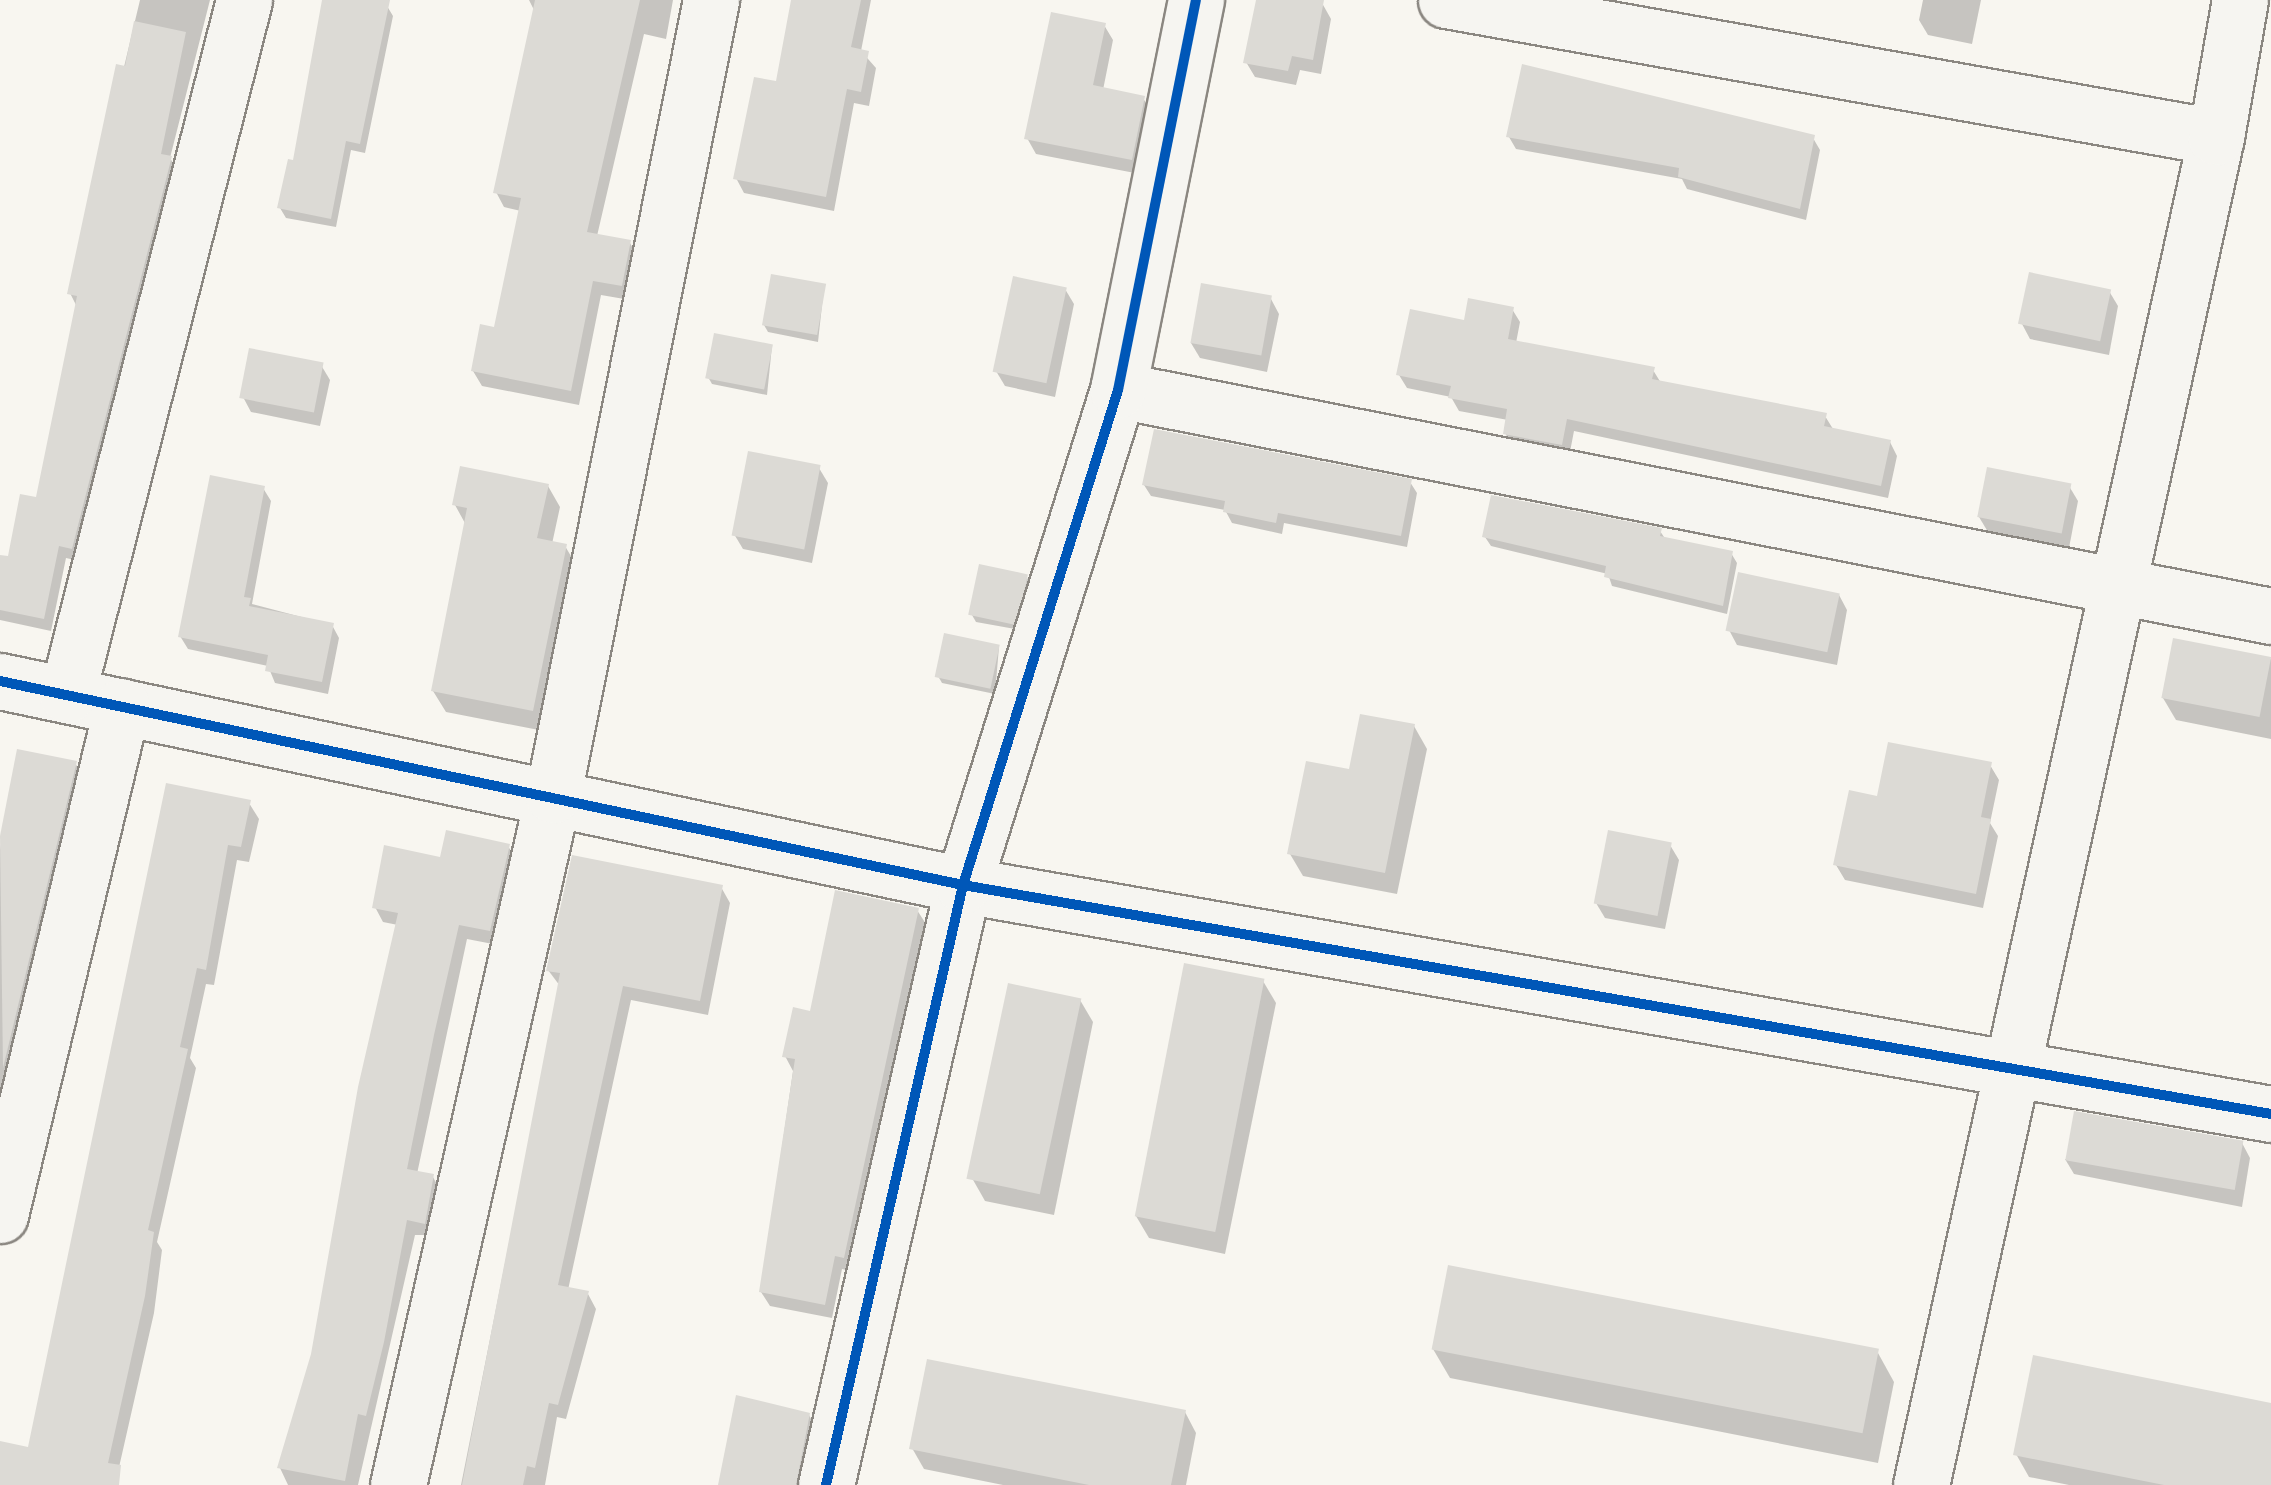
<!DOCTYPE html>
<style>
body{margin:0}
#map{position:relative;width:2271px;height:1485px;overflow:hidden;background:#f8f6f0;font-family:"Balsamiq Sans",sans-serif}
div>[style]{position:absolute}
.shadow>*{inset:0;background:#0003}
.building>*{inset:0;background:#dcdad5;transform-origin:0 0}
.roads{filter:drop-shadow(2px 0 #8b8781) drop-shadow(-2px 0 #8b8781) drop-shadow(0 2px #8b8781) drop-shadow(0 -2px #8b8781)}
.street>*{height:55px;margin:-27.5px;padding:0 27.5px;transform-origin:27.5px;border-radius:27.5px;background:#f6f5f1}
.cycleway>*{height:10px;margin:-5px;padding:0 5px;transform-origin:5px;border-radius:5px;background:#0057b8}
span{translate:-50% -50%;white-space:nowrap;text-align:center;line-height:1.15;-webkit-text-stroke:10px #fbf7ec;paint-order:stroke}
</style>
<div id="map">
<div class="shadow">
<i style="clip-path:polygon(140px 0,210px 0,170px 158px,178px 171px,79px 561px,66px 558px,51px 631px,0 620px,0 557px,10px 559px,38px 500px,77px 307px,70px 293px)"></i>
<i style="clip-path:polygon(325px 0,387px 6px,393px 16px,365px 153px,351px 150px,336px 227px,286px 218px,280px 208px,295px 163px)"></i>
<i style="clip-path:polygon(529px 0,673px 0,666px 39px,644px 34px,597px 236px,630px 243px,638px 258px,630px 300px,601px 295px,579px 405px,482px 386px,473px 371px,496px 330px,521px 211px,504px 207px,496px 192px,535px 12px)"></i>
<i style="clip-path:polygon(796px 0,871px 0,861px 51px,876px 68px,869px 106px,854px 103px,834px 211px,744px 193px,736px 178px,778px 84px)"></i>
<i style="clip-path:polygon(1259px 0,1322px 3px,1331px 19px,1321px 74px,1300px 70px,1296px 85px,1255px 77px,1246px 62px)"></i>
<i style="clip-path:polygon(1923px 0,1981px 0,1972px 44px,1928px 35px,1919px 20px)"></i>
<i style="clip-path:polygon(1104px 25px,1113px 40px,1103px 90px,1143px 98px,1152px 113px,1140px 174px,1036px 154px,1027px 138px)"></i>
<i style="clip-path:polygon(1509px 137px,1813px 138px,1820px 150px,1806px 220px,1687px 189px,1682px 179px,1516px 149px)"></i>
<i style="clip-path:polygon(824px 287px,818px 342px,768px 332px,764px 325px)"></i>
<i style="clip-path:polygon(1065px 289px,1074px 304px,1055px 397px,1005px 386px,996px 371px)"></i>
<i style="clip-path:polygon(2109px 291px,2118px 306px,2109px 355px,2030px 339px,2022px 324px)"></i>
<i style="clip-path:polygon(1271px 299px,1279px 314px,1267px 372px,1200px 358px,1191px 343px)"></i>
<i style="clip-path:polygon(1512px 309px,1520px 322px,1516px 343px,1653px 370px,1661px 383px,1825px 416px,1833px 429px,1890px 442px,1897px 456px,1888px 498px,1574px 431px,1569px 457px,1513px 446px,1505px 433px,1508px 420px,1459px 411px,1451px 397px,1407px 388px,1399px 375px,1466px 322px)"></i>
<i style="clip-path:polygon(772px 346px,767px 395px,712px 384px,708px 377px)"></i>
<i style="clip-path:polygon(321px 365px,330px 380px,320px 426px,251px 412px,243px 397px)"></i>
<i style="clip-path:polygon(819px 468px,828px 483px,812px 563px,743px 549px,734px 534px)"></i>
<i style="clip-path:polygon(1410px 482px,1417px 493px,1407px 547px,1284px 523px,1282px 534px,1232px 523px,1225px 510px,1151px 496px,1144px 485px)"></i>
<i style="clip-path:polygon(548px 486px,560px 507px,552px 544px,565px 546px,578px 568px,544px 731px,446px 712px,433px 691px,466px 525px,455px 505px)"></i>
<i style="clip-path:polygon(2069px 486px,2078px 501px,2069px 548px,1988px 532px,1979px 517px)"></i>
<i style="clip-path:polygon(263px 488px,271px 501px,252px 604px,332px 625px,339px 638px,328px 694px,275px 683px,268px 666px,188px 649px,180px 636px)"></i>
<i style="clip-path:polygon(1660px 531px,1666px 540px,1731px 553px,1737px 563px,1727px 614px,1612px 586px,1608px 574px,1491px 546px,1485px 537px)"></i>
<i style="clip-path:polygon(1026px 576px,1030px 583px,1015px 629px,976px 622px,972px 615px)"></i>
<i style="clip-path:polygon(1839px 595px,1847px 610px,1837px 665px,1737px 645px,1729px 630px)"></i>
<i style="clip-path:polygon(999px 647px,995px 694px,942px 683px,938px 676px)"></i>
<i style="clip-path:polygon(2271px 659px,2271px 739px,2176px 720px,2163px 698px)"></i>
<i style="clip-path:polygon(1414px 726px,1427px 749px,1397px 894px,1303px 876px,1290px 854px)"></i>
<i style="clip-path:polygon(19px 752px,75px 763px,85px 779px,0 1132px,0 850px)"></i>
<i style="clip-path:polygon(1990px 765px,1999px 780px,1990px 823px,1998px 836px,1983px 908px,1845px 880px,1836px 865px,1879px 799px)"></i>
<i style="clip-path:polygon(168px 786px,249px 803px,259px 819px,249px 862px,237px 860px,214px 985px,206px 984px,190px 1058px,196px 1068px,157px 1242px,162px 1250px,154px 1313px,115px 1485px,0 1485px,0 1444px,30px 1450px)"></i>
<i style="clip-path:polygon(1670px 845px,1679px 860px,1665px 929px,1605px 918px,1596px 903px)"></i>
<i style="clip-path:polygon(508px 846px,517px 861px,498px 945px,467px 939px,417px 1174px,433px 1177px,441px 1192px,433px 1235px,415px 1235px,358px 1485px,288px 1485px,280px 1468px,314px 1355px,398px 925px,383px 922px,375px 907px,442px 860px)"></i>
<i style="clip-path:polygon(721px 887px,730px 903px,708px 1015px,631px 1000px,568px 1290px,588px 1294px,596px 1309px,566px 1419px,557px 1417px,545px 1485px,461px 1485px,560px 986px,548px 970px)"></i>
<i style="clip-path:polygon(917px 910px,926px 924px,851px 1271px,842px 1269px,832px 1318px,770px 1306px,761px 1292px,793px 1071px,785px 1056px,812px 1014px)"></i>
<i style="clip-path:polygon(1263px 981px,1276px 1003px,1225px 1254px,1149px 1238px,1136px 1216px)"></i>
<i style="clip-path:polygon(1080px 1000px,1093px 1022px,1054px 1215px,985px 1201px,972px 1178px)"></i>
<i style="clip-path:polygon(2242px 1143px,2250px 1158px,2242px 1207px,2074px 1174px,2065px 1159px)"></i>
<i style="clip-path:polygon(1433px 1349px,1878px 1353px,1894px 1382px,1878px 1463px,1450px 1378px)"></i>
<i style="clip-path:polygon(2271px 1405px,2271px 1485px,2069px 1485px,2029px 1477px,2016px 1454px)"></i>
<i style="clip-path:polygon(1185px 1412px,1196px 1433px,1186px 1485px,1003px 1485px,924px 1469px,912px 1448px)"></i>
<i style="clip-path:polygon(809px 1415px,817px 1431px,805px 1485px,720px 1485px)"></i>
</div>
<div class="building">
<i style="clip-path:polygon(322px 0,390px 0,360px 144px,346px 141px,331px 219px,277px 208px,288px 159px,293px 160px)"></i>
<i style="clip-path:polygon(535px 0,640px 0,587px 232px,631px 240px,622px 286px,593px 281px,571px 391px,471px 371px,480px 324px,494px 327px,521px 198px,493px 193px)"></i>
<i style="clip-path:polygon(791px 0,861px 0,851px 47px,869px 51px,861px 92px,847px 89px,826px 197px,733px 179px,754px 77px,776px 81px)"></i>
<i style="clip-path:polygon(1256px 0,1324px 0,1313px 60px,1292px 56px,1288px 71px,1243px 63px)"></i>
<i style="clip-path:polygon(1051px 12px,1106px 23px,1093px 85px,1145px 96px,1132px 160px,1024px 139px)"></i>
<i style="clip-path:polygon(134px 21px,186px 32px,161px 154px,172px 156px,72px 549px,59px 546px,44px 619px,0 610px,0 555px,8px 556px,20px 494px,36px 497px,77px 296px,67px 294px,76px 252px,116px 64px,125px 66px)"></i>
<i style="clip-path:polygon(1522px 64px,1815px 135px,1800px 209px,1678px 177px,1679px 168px,1506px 137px)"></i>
<i style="left:2029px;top:272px;width:84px;height:53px;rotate:12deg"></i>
<i style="left:771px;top:274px;width:56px;height:52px;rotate:10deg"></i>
<i style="left:1013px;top:276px;width:55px;height:98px;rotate:12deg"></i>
<i style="left:1201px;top:283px;width:72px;height:61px;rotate:10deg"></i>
<i style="clip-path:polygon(1468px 298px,1514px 307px,1508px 339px,1655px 367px,1652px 379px,1827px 413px,1824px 426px,1891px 440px,1881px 486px,1567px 419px,1562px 445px,1503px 434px,1507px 409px,1448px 398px,1451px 386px,1396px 375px,1410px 309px,1464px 320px)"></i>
<i style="left:714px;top:333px;width:60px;height:46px;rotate:11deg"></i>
<i style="left:249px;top:348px;width:76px;height:51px;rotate:11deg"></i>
<i style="clip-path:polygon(1154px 429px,1412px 479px,1401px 536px,1278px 513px,1276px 523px,1223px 512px,1225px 501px,1142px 485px)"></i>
<i style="left:748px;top:451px;width:74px;height:86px;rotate:11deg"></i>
<i style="clip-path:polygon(460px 466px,549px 484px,537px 538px,567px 544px,533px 711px,431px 691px,467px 508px,452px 505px)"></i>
<i style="left:1987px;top:467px;width:86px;height:51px;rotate:11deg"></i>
<i style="clip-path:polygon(210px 475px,265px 486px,244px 597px,251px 598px,249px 606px,334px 623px,322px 682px,265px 671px,268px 655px,178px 637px)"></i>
<i style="clip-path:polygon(1491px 495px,1662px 528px,1660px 536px,1733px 551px,1723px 606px,1604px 577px,1606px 566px,1482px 537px)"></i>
<i style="left:979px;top:564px;width:50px;height:52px;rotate:12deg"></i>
<i style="left:1738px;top:572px;width:104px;height:60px;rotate:12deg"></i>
<i style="left:944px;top:633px;width:57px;height:45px;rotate:12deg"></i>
<i style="left:2173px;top:638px;width:100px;height:61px;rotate:11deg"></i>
<i style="clip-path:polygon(1360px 714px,1415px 724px,1385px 873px,1287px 854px,1306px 761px,1349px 769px)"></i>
<i style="clip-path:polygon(1888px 742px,1992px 762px,1981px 817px,1991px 819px,1976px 894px,1833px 865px,1849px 790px,1877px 796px)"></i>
<i style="clip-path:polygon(17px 749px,77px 761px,3px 1068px,0 836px)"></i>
<i style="clip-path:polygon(166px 783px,251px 800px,241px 847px,228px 845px,206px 970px,197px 968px,180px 1047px,188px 1049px,148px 1230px,154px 1232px,145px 1296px,108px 1463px,121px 1465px,119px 1485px,0 1485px,0 1441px,28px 1447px)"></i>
<i style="clip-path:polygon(446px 830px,510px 844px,490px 931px,459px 925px,434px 1035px,407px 1169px,434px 1174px,425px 1224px,407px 1220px,384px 1342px,366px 1416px,358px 1414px,345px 1481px,277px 1468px,311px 1354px,358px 1087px,398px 913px,372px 908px,384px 845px,440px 857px)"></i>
<i style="left:1608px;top:830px;width:65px;height:75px;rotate:11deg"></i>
<i style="clip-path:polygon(572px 855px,723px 885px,700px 1001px,623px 986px,558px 1285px,589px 1291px,558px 1405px,549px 1403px,535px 1468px,527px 1466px,523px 1485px,462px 1485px,560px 973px,546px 971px)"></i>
<i style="clip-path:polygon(835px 890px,919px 908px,844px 1258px,835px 1256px,825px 1305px,759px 1292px,795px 1059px,782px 1057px,793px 1007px,810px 1011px)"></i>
<i style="left:1184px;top:963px;width:82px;height:258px;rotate:11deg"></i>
<i style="left:1008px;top:983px;width:75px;height:200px;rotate:12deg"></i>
<i style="left:2074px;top:1111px;width:172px;height:50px;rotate:10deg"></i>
<i style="left:1448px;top:1265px;width:439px;height:86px;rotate:11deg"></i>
<i style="clip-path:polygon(2033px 1355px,2271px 1403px,2271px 1485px,2164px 1485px,2013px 1455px)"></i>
<i style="clip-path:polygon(927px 1359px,1186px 1410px,1171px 1485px,1089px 1485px,909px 1449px)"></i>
<i style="clip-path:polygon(736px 1395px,810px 1413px,796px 1485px,718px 1485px)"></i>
</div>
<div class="roads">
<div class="street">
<i style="left:1446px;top:0;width:782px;rotate:10.09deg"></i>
<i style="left:1118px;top:390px;width:1175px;rotate:11.09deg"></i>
<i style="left:0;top:681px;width:984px;rotate:11.96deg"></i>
<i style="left:963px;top:885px;width:1328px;rotate:9.93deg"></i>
<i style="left:67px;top:695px;width:717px;rotate:-75.71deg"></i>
<i style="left:0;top:1215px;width:523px;rotate:-76.52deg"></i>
<i style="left:398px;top:1485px;width:707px;rotate:-77.34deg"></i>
<i style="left:553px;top:795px;width:811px;rotate:-78.76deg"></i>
<i style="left:826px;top:1485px;width:615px;rotate:-77.14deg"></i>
<i style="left:963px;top:885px;width:519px;rotate:-72.61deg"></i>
<i style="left:1118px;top:390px;width:398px;rotate:-78.7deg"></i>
<i style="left:1921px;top:1485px;width:1380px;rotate:-77.66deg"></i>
<i style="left:2216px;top:137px;width:139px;rotate:-80.1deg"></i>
</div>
</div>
<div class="cycleway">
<i style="left:0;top:681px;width:984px;rotate:11.96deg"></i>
<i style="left:963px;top:885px;width:1328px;rotate:9.93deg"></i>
<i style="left:826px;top:1485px;width:615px;rotate:-77.14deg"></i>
<i style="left:963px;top:885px;width:519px;rotate:-72.61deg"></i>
<i style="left:1118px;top:390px;width:398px;rotate:-78.7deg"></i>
</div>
</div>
